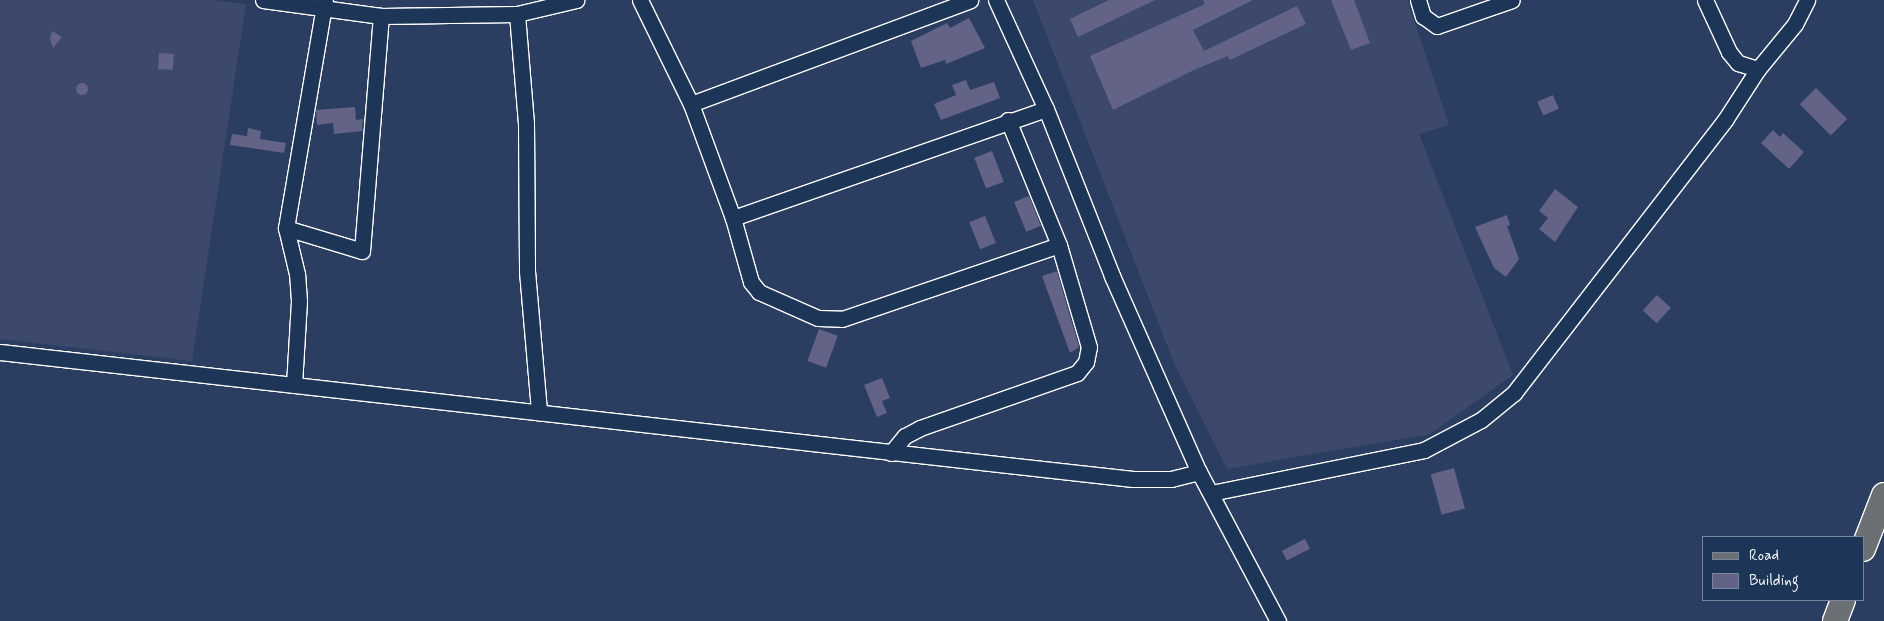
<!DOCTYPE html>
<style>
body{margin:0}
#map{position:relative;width:1884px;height:621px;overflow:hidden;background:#2b3e61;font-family:Mynerve,sans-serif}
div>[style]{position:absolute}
.built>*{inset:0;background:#3c496c}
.building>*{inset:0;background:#626387;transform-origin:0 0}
.round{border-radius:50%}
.roads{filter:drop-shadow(1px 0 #fff) drop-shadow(-1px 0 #fff) drop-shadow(0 1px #fff) drop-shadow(0 -1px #fff)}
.minor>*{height:15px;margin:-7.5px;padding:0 7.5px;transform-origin:7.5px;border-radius:7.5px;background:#1d3557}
.primary>*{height:24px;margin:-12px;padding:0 12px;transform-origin:12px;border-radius:12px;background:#6b7074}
span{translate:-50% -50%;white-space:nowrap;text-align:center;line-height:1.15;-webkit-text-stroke:4px #1d3557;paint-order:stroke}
.legend{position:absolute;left:1702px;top:536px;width:162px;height:65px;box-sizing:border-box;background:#1d3557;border:1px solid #77869a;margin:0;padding:6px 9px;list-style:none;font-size:15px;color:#fff}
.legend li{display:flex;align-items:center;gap:10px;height:25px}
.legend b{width:25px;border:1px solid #77869a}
</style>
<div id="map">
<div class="built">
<i style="clip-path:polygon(0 0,209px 0,246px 4px,192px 361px,0 339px)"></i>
<i style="clip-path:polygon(1033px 0,1407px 0,1449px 125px,1419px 134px,1513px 375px,1430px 434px,1227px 469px,1174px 363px)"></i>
</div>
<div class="building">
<i style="clip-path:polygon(1109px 0,1155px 0,1078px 37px,1070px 19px)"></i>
<i style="clip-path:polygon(1203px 0,1253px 0,1193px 30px,1204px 51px,1297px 6px,1306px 24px,1230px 60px,1228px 56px,1196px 69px,1113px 110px,1090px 56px,1205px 4px)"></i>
<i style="clip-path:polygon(1331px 0,1354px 0,1370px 43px,1351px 50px)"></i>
<i style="clip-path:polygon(969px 18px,985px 48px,946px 64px,945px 60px,921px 68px,911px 41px,947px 23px,950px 28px)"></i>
<i style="clip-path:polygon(52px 31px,62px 37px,53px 48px,50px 39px)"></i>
<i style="left:159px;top:53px;width:15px;height:16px;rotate:4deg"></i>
<i style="clip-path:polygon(966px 80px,970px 90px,994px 82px,1000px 98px,941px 120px,934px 104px,956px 95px,952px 85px)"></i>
<i class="round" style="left:76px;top:83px;width:12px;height:12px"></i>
<i style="left:1816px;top:88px;width:44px;height:23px;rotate:45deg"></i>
<i style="left:1553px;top:95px;width:15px;height:17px;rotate:67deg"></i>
<i style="clip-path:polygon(355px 107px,356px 120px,363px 119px,362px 131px,334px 134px,333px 123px,317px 125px,316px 110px)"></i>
<i style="clip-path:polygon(248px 128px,261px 131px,260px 139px,286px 143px,284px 153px,230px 145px,232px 134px,247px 136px)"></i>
<i style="clip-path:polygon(1773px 130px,1780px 137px,1783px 133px,1804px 152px,1789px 169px,1761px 143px)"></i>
<i style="left:992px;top:151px;width:33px;height:19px;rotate:69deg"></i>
<i style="clip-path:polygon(1555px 189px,1578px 207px,1555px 242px,1539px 229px,1548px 218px,1539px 211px)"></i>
<i style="left:1029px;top:196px;width:32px;height:16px;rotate:68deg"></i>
<i style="clip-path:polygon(1507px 215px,1510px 225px,1507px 226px,1519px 259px,1506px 277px,1494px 268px,1475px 227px)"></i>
<i style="left:985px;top:216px;width:29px;height:17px;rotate:68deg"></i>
<i style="clip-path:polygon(1057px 271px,1079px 347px,1070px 353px,1042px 276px)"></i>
<i style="left:1657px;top:295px;width:19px;height:21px;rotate:43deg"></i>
<i style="left:819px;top:329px;width:20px;height:34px;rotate:20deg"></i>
<i style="clip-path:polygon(882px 378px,890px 398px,882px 401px,887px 413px,877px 417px,864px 385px)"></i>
<i style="left:1454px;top:468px;width:42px;height:24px;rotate:75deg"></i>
<i style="left:1305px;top:539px;width:11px;height:26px;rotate:63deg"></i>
</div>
<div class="roads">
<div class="minor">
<i style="left:263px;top:0;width:119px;rotate:7.7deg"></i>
<i style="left:381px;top:16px;width:136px;rotate:-0.8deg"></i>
<i style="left:517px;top:14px;width:61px;rotate:-13.3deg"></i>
<i style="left:640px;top:0;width:116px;rotate:63.9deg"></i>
<i style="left:691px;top:104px;width:121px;rotate:69.8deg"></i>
<i style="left:733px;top:218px;width:66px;rotate:74.3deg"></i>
<i style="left:751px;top:282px;width:13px;rotate:51deg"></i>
<i style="left:759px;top:292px;width:64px;rotate:23.8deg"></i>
<i style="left:818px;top:318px;width:24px;rotate:2deg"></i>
<i style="left:842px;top:319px;width:229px;rotate:-18.8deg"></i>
<i style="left:996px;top:0;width:120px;rotate:65.4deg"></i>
<i style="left:1046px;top:109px;width:180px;rotate:68.4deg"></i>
<i style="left:1112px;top:276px;width:214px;rotate:66.1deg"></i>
<i style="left:1199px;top:472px;width:169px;rotate:62.1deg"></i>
<i style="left:1418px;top:0;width:17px;rotate:73deg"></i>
<i style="left:1423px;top:16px;width:17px;rotate:36deg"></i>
<i style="left:1437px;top:26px;width:79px;rotate:-19.1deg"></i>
<i style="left:1705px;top:0;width:57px;rotate:65.2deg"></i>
<i style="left:1729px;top:52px;width:14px;rotate:51deg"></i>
<i style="left:1738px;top:63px;width:21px;rotate:17deg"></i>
<i style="left:517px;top:14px;width:109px;rotate:85.3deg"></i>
<i style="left:526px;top:123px;width:148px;rotate:89.6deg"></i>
<i style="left:527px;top:271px;width:142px;rotate:85.1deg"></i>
<i style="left:691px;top:104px;width:298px;rotate:-20.4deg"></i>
<i style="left:733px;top:218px;width:331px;rotate:-19.2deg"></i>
<i style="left:286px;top:228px;width:79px;rotate:16.8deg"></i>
<i style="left:362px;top:251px;width:236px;rotate:-85.4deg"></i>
<i style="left:0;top:352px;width:1140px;rotate:6.4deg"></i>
<i style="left:1133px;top:479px;width:38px"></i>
<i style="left:1171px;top:479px;width:29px;rotate:-14deg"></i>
<i style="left:294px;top:385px;width:84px;rotate:-86.6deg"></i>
<i style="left:299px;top:301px;width:27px;rotate:-94deg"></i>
<i style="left:297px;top:274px;width:47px;rotate:-103.4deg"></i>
<i style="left:286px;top:228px;width:231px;rotate:-80.3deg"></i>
<i style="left:891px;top:453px;width:22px;rotate:-51deg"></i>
<i style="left:905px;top:436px;width:17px;rotate:-28deg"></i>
<i style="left:920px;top:428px;width:166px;rotate:-19.3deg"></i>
<i style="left:1077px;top:373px;width:14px;rotate:-51deg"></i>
<i style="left:1086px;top:362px;width:15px;rotate:-79deg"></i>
<i style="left:1089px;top:347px;width:106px;rotate:-106.4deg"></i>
<i style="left:1059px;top:245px;width:135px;rotate:-112.2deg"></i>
<i style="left:1211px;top:493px;width:217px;rotate:-11.4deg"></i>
<i style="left:1424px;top:450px;width:64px;rotate:-27.8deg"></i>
<i style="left:1481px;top:420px;width:43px;rotate:-39.3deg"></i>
<i style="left:1514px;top:393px;width:345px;rotate:-52.3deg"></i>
<i style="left:1725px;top:120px;width:61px;rotate:-57.1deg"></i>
<i style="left:1758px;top:69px;width:58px;rotate:-50.6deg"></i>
<i style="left:1795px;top:24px;width:27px;rotate:-63deg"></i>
</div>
<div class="primary">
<i style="left:1863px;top:549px;width:58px;rotate:-68.7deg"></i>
<i style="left:1835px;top:621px;width:22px;rotate:-69deg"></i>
</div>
</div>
<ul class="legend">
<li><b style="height:6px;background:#6b7074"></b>Road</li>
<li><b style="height:14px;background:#626387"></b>Building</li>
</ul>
</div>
